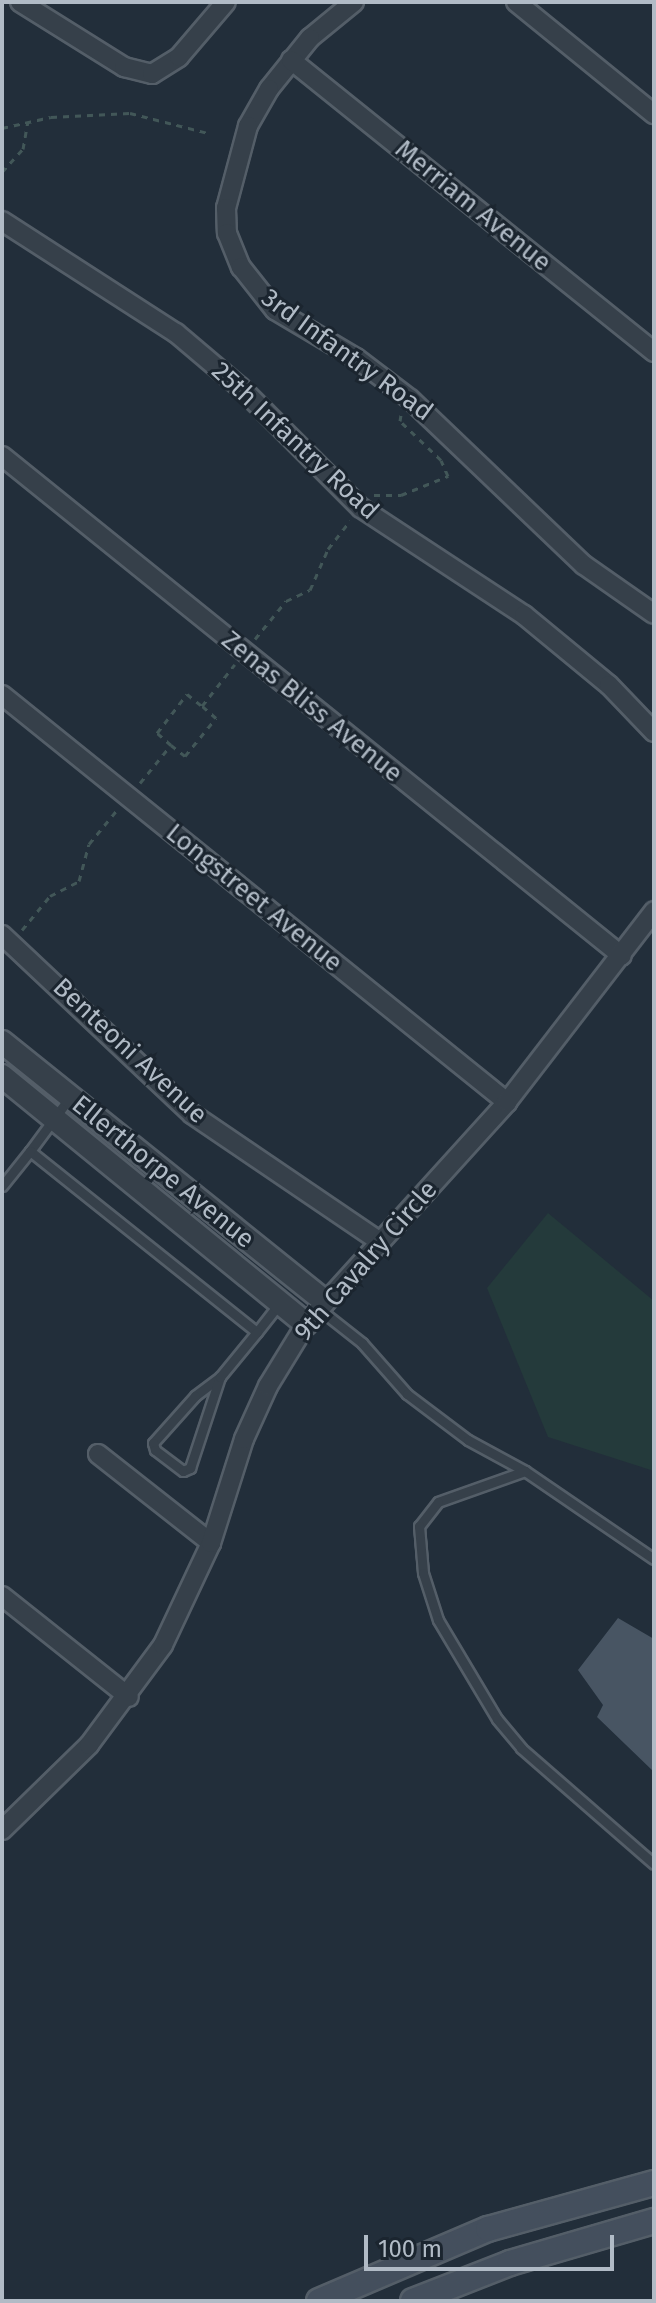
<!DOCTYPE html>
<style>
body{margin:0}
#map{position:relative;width:656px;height:2303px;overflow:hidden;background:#222e3a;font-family:"Fira Sans",sans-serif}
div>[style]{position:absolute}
.green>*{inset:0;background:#243a3b}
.building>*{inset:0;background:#485563}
.path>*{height:3px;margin-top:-1.5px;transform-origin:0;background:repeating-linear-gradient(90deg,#425758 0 6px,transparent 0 12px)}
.roads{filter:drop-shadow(2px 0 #545e68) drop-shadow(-2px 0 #545e68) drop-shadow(0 2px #545e68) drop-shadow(0 -2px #545e68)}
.service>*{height:9px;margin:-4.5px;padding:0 4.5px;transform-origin:4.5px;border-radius:4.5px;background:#36404a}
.minor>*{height:18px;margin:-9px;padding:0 9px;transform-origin:9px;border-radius:9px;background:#36404a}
.tertiary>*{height:22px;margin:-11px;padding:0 11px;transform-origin:11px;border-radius:11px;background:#36404a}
.secondary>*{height:24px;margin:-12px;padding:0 12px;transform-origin:12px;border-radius:12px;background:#444f5d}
span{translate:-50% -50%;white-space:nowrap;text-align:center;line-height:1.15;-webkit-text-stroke:6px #1b252f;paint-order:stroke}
.street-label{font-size:26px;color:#b1bbc6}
.frame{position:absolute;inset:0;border:4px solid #b1bbc6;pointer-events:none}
.scale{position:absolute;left:364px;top:2235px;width:250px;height:36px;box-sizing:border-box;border:4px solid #b1bbc6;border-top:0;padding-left:10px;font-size:24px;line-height:28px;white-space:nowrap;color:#b1bbc6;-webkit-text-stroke:6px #1b252f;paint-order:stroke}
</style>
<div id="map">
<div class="green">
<i style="clip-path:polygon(548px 1213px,654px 1301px,654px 1471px,548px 1437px,487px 1288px)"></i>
</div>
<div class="building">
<i style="clip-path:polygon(618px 1618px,654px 1639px,654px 1772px,597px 1717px,603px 1705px,578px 1670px)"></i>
</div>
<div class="path">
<i style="left:2px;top:128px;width:50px;rotate:-12.7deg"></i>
<i style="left:51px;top:117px;width:79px;rotate:-2.9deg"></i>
<i style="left:130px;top:113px;width:81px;rotate:14.4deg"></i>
<i style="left:2px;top:172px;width:31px;rotate:-48deg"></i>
<i style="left:23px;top:149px;width:27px;rotate:-80deg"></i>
<i style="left:374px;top:495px;width:27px"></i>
<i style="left:401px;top:495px;width:51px;rotate:-22deg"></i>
<i style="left:448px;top:476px;width:17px;rotate:-114deg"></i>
<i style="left:441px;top:460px;width:57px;rotate:-136.4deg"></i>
<i style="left:400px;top:421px;width:6px;rotate:-81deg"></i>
<i style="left:255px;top:639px;width:49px;rotate:-50.8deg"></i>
<i style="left:286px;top:601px;width:26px;rotate:-25deg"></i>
<i style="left:310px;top:590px;width:45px;rotate:-66.3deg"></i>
<i style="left:328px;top:549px;width:36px;rotate:-52deg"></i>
<i style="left:171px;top:745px;width:18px;rotate:38deg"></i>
<i style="left:185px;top:756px;width:49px;rotate:-50.8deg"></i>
<i style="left:216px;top:718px;width:18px;rotate:-139deg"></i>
<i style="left:140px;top:783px;width:49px;rotate:-50.8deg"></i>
<i style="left:171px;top:745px;width:18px;rotate:-139deg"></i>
<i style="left:157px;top:733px;width:49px;rotate:-52.4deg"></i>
<i style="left:187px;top:694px;width:19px;rotate:39deg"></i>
<i style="left:202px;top:706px;width:53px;rotate:-51.8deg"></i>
<i style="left:22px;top:930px;width:44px;rotate:-50.5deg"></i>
<i style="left:50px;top:896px;width:33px;rotate:-27deg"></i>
<i style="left:79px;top:881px;width:38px;rotate:-75deg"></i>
<i style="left:89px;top:844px;width:44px;rotate:-50.5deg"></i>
</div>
<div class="roads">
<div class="service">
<i style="left:70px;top:1097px;width:67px;rotate:126.5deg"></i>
<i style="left:30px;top:1151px;width:290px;rotate:38.6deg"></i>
<i style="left:257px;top:1332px;width:36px;rotate:-52deg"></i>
<i style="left:2px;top:1186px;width:45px;rotate:-51.3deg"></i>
<i style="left:319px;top:1309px;width:55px;rotate:38.3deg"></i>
<i style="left:362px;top:1343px;width:68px;rotate:48.6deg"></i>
<i style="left:407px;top:1394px;width:76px;rotate:37deg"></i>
<i style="left:468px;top:1440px;width:65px;rotate:28.5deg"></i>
<i style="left:525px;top:1471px;width:156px;rotate:34.3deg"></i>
<i style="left:220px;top:1377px;width:31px;rotate:143deg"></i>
<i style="left:195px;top:1396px;width:63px;rotate:131.8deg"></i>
<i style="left:153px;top:1443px;width:7px;rotate:74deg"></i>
<i style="left:155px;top:1450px;width:35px;rotate:37deg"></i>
<i style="left:183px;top:1471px;width:8px;rotate:-23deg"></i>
<i style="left:190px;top:1468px;width:96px;rotate:-71.8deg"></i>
<i style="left:220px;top:1377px;width:58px;rotate:-50.6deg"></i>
<i style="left:525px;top:1471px;width:92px;rotate:160.4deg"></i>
<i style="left:438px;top:1502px;width:31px;rotate:128deg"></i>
<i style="left:419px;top:1526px;width:47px;rotate:85.1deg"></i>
<i style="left:423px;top:1573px;width:49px;rotate:72.3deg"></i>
<i style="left:438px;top:1620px;width:115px;rotate:59.2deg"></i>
<i style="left:497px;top:1719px;width:38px;rotate:50deg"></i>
<i style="left:521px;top:1748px;width:176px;rotate:41.1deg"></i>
</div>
<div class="minor">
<i style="left:20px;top:2px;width:123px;rotate:32deg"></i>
<i style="left:124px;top:67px;width:29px;rotate:14deg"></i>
<i style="left:152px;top:74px;width:32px;rotate:-32deg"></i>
<i style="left:179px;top:57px;width:72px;rotate:-49.5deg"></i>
<i style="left:354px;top:2px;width:57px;rotate:140.7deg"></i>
<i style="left:310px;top:38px;width:65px;rotate:128.8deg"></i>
<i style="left:269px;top:89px;width:43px;rotate:119.6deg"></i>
<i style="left:248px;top:126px;width:85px;rotate:105deg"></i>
<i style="left:226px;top:208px;width:25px;rotate:88deg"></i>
<i style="left:227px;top:233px;width:37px;rotate:68deg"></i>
<i style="left:241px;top:267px;width:55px;rotate:51.7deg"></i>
<i style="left:275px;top:310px;width:94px;rotate:30.7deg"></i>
<i style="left:356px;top:358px;width:68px;rotate:37.2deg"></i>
<i style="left:410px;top:399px;width:240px;rotate:43.7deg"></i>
<i style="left:584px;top:565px;width:85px;rotate:35deg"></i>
<i style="left:516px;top:2px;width:178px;rotate:39.1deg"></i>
<i style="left:291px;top:60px;width:466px;rotate:38.8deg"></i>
<i style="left:2px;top:221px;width:207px;rotate:32.8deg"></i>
<i style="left:176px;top:333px;width:84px;rotate:40.2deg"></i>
<i style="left:240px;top:387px;width:171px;rotate:45deg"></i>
<i style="left:361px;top:508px;width:195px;rotate:33.3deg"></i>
<i style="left:524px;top:615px;width:110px;rotate:39.5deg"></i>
<i style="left:609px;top:685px;width:65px;rotate:46.2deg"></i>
<i style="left:2px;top:456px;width:796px;rotate:38.88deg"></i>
<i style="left:2px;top:695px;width:649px;rotate:38.87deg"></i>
<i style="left:2px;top:935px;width:261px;rotate:43.3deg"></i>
<i style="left:192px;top:1114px;width:227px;rotate:34.2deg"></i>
<i style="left:98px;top:1454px;width:144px;rotate:38.2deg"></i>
<i style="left:2px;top:1596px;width:162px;rotate:38.5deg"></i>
<i style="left:2px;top:1830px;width:122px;rotate:-44.3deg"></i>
<i style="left:89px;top:1745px;width:124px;rotate:-53.5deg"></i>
<i style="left:163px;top:1645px;width:113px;rotate:-64.8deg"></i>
<i style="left:211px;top:1543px;width:109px;rotate:-72.4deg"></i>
<i style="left:244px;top:1439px;width:58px;rotate:-65.6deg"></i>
<i style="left:268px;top:1386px;width:73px;rotate:-58.5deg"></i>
<i style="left:306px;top:1324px;width:299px;rotate:-47.8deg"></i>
<i style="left:507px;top:1102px;width:241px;rotate:-52.4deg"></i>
</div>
<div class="tertiary">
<i style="left:2px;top:1042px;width:413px;rotate:38.8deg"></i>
<i style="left:2px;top:1076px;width:392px;rotate:39.2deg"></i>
</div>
<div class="secondary">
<i style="left:319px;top:2301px;width:184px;rotate:-23.1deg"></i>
<i style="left:488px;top:2229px;width:172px;rotate:-15.5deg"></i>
<i style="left:413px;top:2301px;width:104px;rotate:-21.4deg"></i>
<i style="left:510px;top:2263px;width:150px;rotate:-16.3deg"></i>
</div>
</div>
<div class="street-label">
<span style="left:473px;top:206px;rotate:39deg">Merriam Avenue</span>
<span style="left:347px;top:355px;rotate:36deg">3rd Infantry Road</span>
<span style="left:295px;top:441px;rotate:43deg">25th Infantry Road</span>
<span style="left:312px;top:707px;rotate:39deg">Zenas Bliss Avenue</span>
<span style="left:254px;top:898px;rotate:39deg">Longstreet Avenue</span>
<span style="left:130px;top:1051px;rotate:43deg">Benteoni Avenue</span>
<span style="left:163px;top:1172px;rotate:39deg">Ellerthorpe Avenue</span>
<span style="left:366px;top:1261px;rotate:-49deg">9th Cavalry Circle</span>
</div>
<div class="frame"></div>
<div class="scale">100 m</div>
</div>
